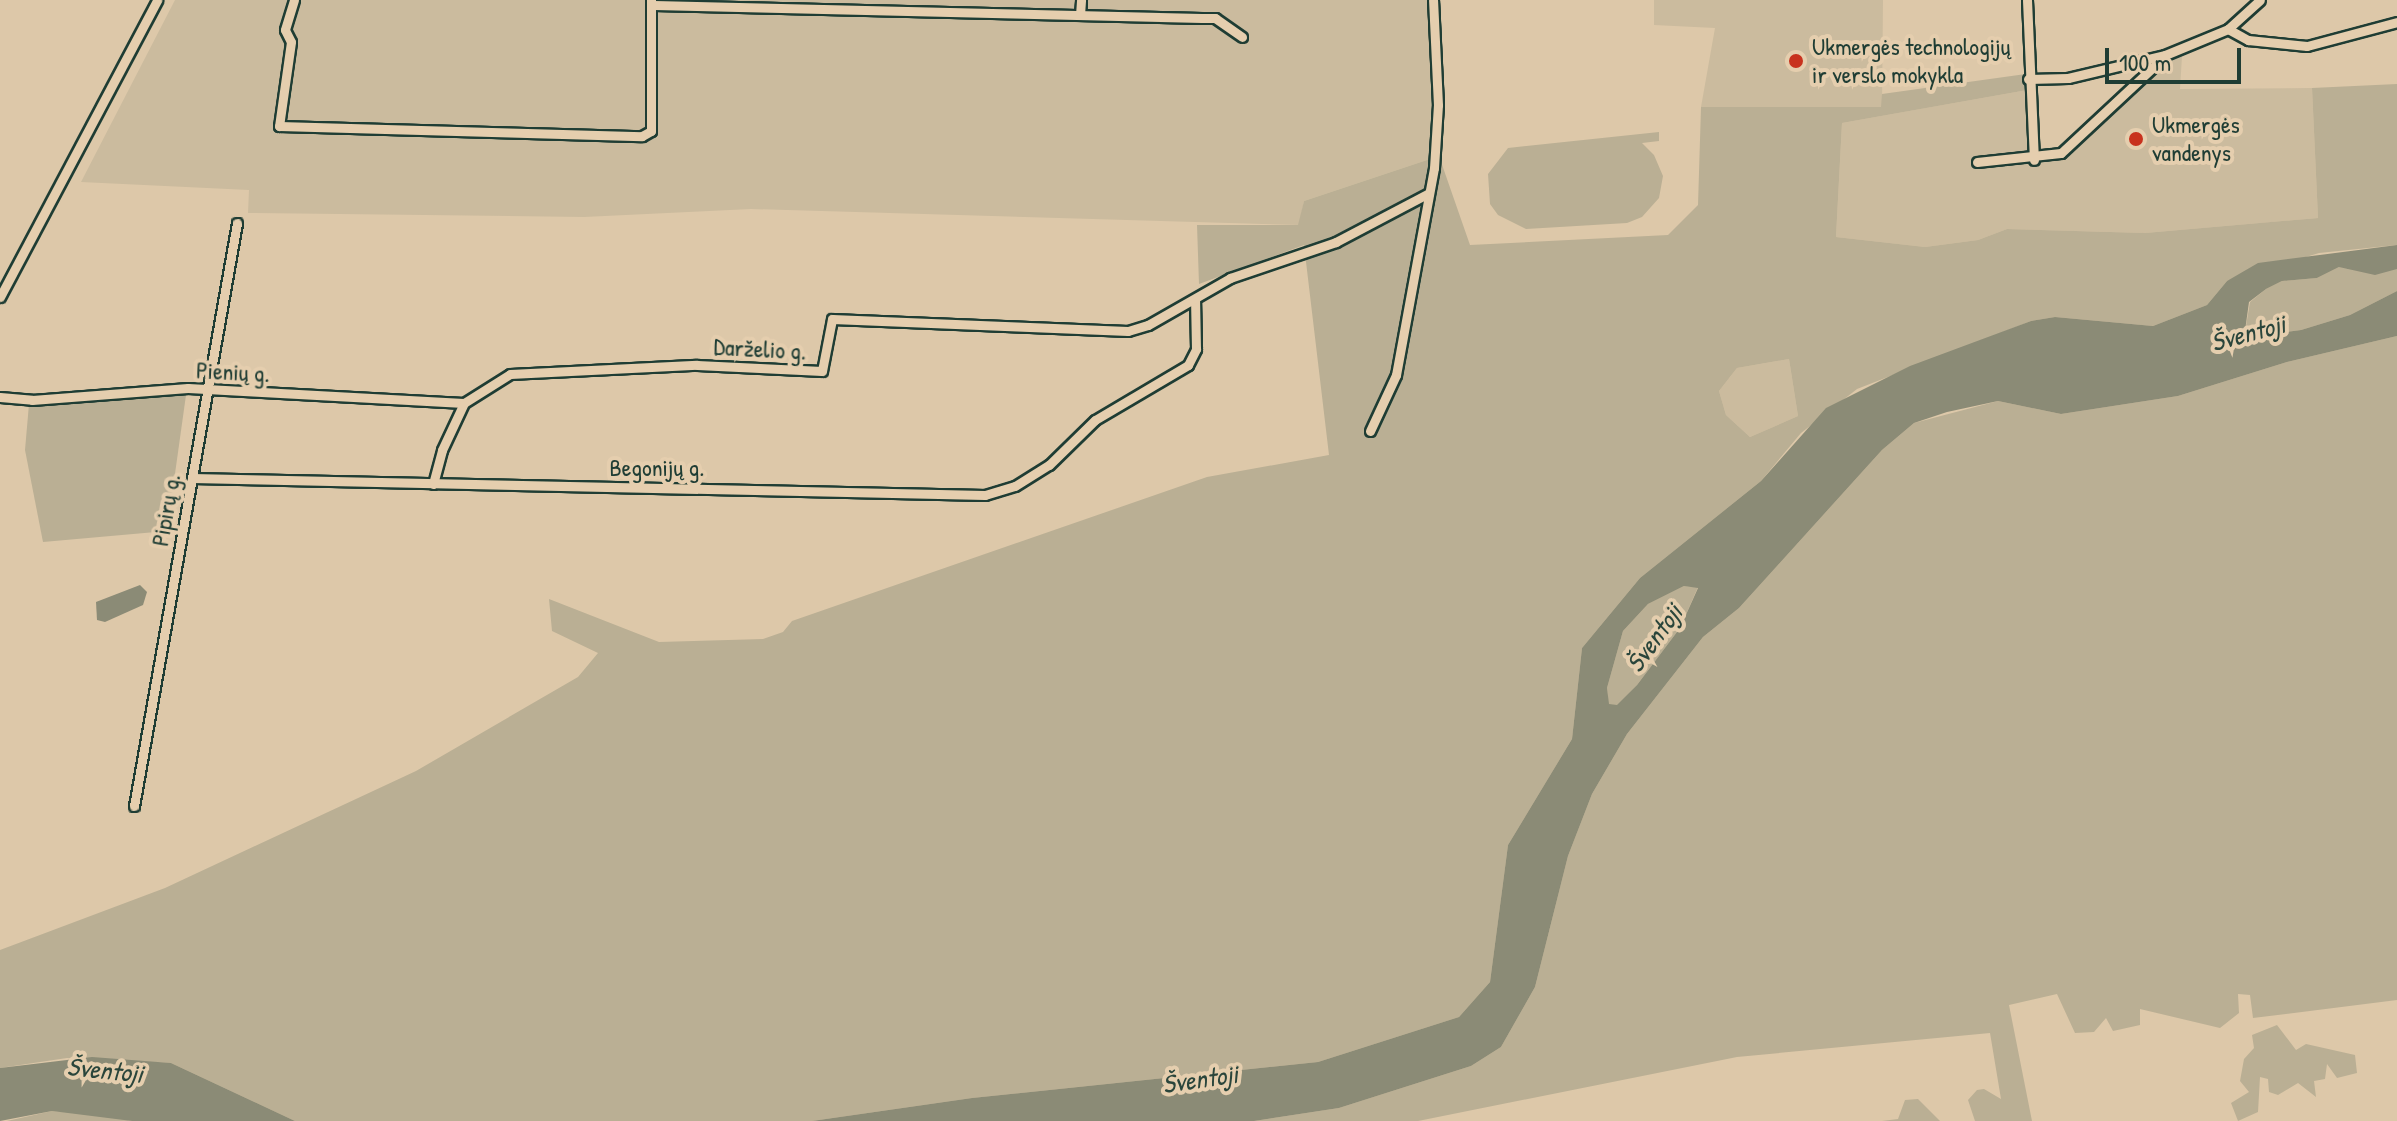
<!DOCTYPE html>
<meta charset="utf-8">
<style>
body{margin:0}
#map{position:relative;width:2397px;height:1121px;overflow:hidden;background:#ddc8a9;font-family:"Patrick Hand",sans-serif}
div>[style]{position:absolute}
.built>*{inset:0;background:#cbbb9e}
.green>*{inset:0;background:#baaf94}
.water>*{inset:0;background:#8b8b76}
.roads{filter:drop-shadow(2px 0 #1f3d34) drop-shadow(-2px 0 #1f3d34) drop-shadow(0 2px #1f3d34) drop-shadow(0 -2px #1f3d34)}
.minor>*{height:9px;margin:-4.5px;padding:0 4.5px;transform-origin:4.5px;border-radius:4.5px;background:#e5ceae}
.dots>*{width:22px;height:22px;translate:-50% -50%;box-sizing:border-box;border:4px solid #e5ceae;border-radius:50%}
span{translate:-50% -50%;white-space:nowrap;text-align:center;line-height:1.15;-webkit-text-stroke:8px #e5ceae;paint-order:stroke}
.poi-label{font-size:24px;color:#1f3d34}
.left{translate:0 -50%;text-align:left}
.street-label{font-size:24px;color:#1f3d34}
.water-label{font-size:26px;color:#2a453b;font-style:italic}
.scale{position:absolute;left:2105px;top:48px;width:136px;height:36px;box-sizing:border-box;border:4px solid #1f3d34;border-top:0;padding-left:10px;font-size:24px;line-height:28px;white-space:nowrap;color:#1f3d34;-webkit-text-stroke:6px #e5ceae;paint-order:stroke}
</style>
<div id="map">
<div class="built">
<i style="clip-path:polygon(175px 0,1440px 0,1439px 156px,1304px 201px,1299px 225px,751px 209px,584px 217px,248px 213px,249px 190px,81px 182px)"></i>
<i style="clip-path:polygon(1654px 0,1883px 0,1882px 107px,1701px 107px,1715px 28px,1654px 25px)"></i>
<i style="clip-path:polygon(2182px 56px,2180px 89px,2312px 88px,2318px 218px,2145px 233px,2007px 229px,1978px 240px,1925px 247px,1836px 237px,1842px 123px,2033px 89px,2036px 148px,2061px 149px,2156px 59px)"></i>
<i style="clip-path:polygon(1789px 359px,1798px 416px,1750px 437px,1726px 415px,1719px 391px,1737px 368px)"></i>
</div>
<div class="green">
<i style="clip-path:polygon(evenodd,2033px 73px,2033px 89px,1842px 123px,1836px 237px,1925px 247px,1978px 240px,2007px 229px,2145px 233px,2318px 218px,2312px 88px,2397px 84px,2397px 245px,2319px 253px,2227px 281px,2207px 305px,2153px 326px,2055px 317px,2031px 321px,1857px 389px,1801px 433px,1761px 481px,1640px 578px,1582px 648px,1572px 739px,1508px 845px,1490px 982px,1459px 1017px,1318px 1062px,972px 1098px,812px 1121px,295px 1121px,171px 1063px,67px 1058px,0 1068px,0 950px,165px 888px,416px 771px,578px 677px,598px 653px,552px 631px,549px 599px,659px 642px,763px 639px,783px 632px,792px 621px,1207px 477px,1329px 455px,1304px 245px,1199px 284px,1197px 225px,1298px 225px,1304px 201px,1439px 156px,1470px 245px,1668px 235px,1698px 205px,1701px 107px,1881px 107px,1882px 94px,2033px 73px,1789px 359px,1798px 416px,1750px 437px,1726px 415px,1719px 391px,1737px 368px,1789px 359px)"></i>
<i style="clip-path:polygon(1659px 132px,1659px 141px,1642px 143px,1654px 155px,1663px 176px,1659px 198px,1642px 217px,1627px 223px,1526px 229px,1498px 215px,1490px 204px,1488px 174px,1508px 148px)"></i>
<i style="clip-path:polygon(2339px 267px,2397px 269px,2397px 291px,2350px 315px,2301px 330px,2244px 338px,2250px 302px,2266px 289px,2282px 281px,2317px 278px)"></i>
<i style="clip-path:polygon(2397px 336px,2397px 1000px,2253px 1018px,2250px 995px,2238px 994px,2239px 1013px,2220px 1028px,2140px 1009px,2140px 1025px,2113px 1031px,2106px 1018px,2094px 1032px,2075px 1033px,2057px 994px,2009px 1005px,2032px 1121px,1975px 1121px,1968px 1100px,1977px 1090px,1984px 1089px,2001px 1099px,1990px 1033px,1737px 1057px,1418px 1121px,1254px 1121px,1339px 1108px,1471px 1066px,1501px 1047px,1535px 987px,1568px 856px,1592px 794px,1627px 734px,1703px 637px,1739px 608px,1882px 450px,1914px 423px,1998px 401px,2061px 414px,2178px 396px,2287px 362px)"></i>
<i style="clip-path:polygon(175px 392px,186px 395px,167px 531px,43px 542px,25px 450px,29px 404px)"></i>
<i style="clip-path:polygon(1684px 586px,1698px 587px,1680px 628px,1637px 685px,1617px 706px,1608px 705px,1607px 688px,1623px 631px,1648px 604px)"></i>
<i style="clip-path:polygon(2277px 1025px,2296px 1050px,2306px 1044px,2355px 1055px,2357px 1073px,2337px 1078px,2327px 1064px,2325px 1079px,2314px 1081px,2316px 1097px,2298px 1083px,2278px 1095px,2269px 1092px,2268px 1079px,2260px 1077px,2258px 1112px,2238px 1121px,2231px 1103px,2249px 1092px,2240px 1081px,2244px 1059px,2254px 1048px,2252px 1035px)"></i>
<i style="clip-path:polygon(1918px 1099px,1940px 1121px,1882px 1121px,1898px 1119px,1905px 1100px)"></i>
<i style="clip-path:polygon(52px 1111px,101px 1114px,132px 1121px,7px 1121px)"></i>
</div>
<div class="water">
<i style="clip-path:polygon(evenodd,2397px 245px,2397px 269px,2375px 275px,2339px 267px,2317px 278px,2282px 281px,2266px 289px,2249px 302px,2244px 338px,2301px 330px,2350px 315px,2397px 291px,2397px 336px,2287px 362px,2178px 396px,2061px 414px,1998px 401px,1947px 412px,1914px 423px,1882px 450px,1739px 608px,1703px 637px,1627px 734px,1592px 794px,1568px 856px,1535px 987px,1501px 1047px,1471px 1066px,1339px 1108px,1254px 1121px,812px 1121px,972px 1098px,1318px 1062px,1459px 1017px,1490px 982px,1508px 845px,1572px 739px,1582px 648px,1640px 578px,1761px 481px,1826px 408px,1910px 366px,2031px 321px,2055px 317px,2153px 326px,2207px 305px,2227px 281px,2258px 263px,2397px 245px,1684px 586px,1698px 588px,1680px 628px,1637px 685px,1617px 705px,1609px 704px,1607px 688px,1623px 631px,1648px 604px,1684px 586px)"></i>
<i style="clip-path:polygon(140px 585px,147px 592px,143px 605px,105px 622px,97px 620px,96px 602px)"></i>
<i style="clip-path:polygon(92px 1057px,171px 1063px,295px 1121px,132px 1121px,52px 1111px,0 1121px,0 1068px)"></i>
</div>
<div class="roads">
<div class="minor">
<i style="left:294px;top:0;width:31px;rotate:107deg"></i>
<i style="left:285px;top:30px;width:13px;rotate:63deg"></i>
<i style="left:291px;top:42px;width:85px;rotate:98.1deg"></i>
<i style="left:279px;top:126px;width:363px;rotate:1.6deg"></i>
<i style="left:642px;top:136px;width:10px;rotate:-29deg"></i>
<i style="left:651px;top:131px;width:131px;rotate:-90deg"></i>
<i style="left:2027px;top:0;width:160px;rotate:87.5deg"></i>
<i style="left:654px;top:5px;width:548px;rotate:1.36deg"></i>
<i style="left:1202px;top:18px;width:13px"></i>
<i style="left:1215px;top:18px;width:33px;rotate:35deg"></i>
<i style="left:1080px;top:15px;width:15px;rotate:-86deg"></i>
<i style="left:2228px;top:29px;width:23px;rotate:29deg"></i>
<i style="left:2248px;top:40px;width:59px;rotate:5.8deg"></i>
<i style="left:2307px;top:46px;width:93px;rotate:-14.9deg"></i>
<i style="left:2028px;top:79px;width:40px;rotate:-1.4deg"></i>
<i style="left:2068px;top:78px;width:100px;rotate:-13.3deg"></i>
<i style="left:2165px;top:55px;width:68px;rotate:-22.4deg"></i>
<i style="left:2228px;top:29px;width:43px;rotate:-42.2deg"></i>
<i style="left:1977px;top:162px;width:84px;rotate:-6.1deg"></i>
<i style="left:2061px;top:153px;width:139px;rotate:-43deg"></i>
<i style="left:0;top:297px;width:336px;rotate:-62.1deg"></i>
<i style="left:0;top:397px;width:32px;rotate:5deg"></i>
<i style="left:32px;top:400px;width:156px;rotate:-4.4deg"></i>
<i style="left:188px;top:388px;width:276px;rotate:3.1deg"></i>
<i style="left:1370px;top:431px;width:62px;rotate:-65.1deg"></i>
<i style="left:1396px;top:375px;width:210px;rotate:-79.6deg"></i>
<i style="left:1434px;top:168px;width:63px;rotate:-86.4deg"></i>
<i style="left:1438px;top:105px;width:105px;rotate:-92.7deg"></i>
<i style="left:192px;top:478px;width:793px;rotate:1.23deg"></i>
<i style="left:985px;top:495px;width:31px;rotate:-17deg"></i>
<i style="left:1015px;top:486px;width:40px;rotate:-32deg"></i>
<i style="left:1049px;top:465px;width:64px;rotate:-44.4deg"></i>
<i style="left:1095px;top:420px;width:108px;rotate:-30.6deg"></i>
<i style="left:1188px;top:365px;width:18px;rotate:-63deg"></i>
<i style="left:1196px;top:349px;width:50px;rotate:-91.1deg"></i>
<i style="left:433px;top:484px;width:35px;rotate:-75deg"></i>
<i style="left:442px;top:450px;width:52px;rotate:-64.9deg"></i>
<i style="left:464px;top:403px;width:54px;rotate:-32.2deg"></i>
<i style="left:510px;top:374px;width:187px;rotate:-2.8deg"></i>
<i style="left:697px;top:365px;width:125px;rotate:2.7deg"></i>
<i style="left:822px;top:371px;width:53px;rotate:-79.1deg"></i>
<i style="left:832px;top:319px;width:296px;rotate:2.3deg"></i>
<i style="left:1128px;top:331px;width:21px;rotate:-17deg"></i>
<i style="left:1148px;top:325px;width:95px;rotate:-29.8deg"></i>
<i style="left:1230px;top:278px;width:112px;rotate:-18.8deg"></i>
<i style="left:1336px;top:242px;width:103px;rotate:-27.8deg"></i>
<i style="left:134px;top:806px;width:592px;rotate:-79.98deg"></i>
</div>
</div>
<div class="dots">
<i style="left:1796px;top:61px;background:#c8321e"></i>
<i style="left:2136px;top:139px;background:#c8321e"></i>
</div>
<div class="poi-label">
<span class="left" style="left:1812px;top:61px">Ukmergės technologijų<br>ir verslo mokykla</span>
<span class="left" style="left:2152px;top:139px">Ukmergės<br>vandenys</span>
</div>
<div class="street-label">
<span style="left:760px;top:349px;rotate:3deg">Darželio g.</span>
<span style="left:233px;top:372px;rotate:3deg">Pienių g.</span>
<span style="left:657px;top:468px">Begonijų g.</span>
<span style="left:166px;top:510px;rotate:-80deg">Pipirų g.</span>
</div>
<div class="water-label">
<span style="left:2248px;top:333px;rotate:-15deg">Šventoji</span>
<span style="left:1654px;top:638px;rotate:-54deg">Šventoji</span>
<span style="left:105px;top:1070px;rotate:6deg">Šventoji</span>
<span style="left:1200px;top:1079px;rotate:-8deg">Šventoji</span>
</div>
<div class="scale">100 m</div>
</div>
